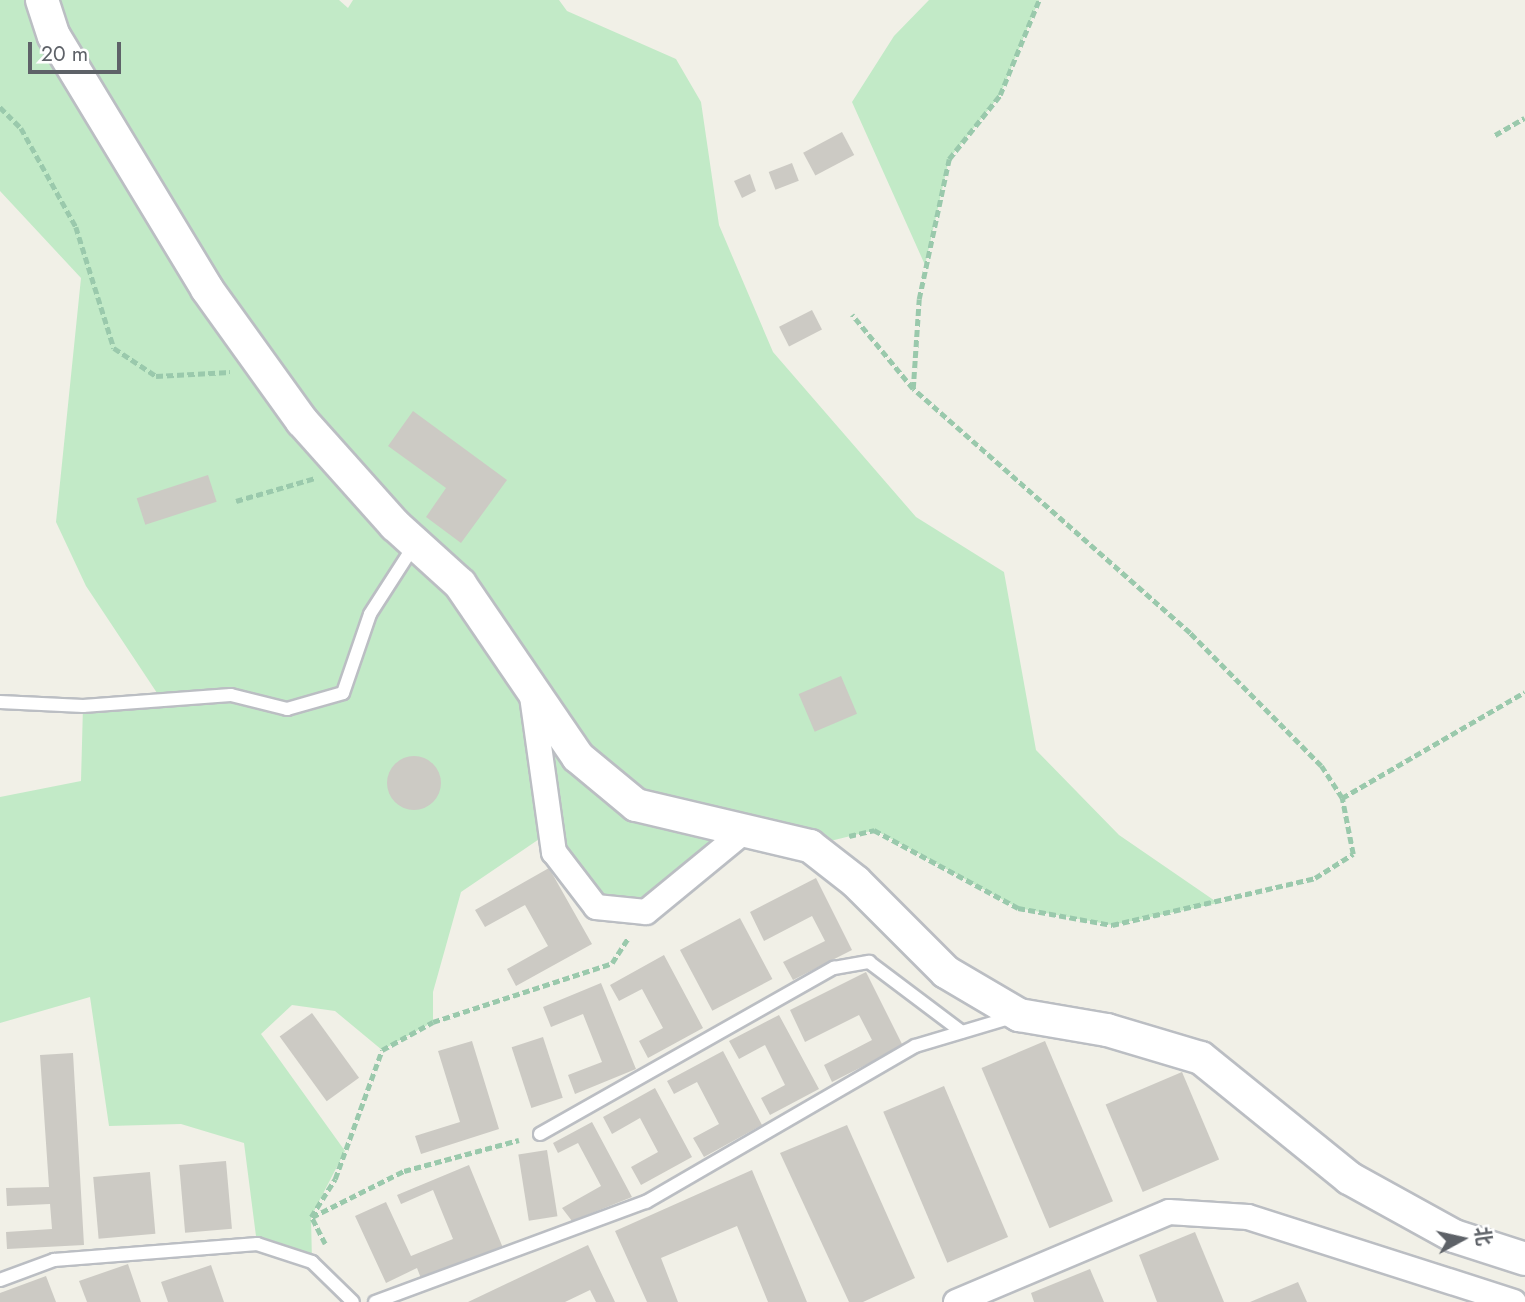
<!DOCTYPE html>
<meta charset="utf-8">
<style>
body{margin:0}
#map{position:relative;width:1525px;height:1302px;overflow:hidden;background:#f1f0e7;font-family:Jost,"Noto Sans SC",sans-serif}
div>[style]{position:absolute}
.green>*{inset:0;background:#c2eac7}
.building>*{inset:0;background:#cccac4;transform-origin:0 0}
.round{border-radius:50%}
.path>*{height:4.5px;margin-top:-2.25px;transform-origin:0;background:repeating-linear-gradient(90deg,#9ac9ac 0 7px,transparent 0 10.5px)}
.roads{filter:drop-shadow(2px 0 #bbbec3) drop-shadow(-2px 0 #bbbec3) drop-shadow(0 2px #bbbec3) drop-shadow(0 -2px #bbbec3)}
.service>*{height:12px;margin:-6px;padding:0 6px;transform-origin:6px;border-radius:6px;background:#fff}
.minor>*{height:24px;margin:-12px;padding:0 12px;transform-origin:12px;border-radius:12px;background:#fff}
.tertiary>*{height:32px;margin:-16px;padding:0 16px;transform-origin:16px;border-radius:16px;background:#fff}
span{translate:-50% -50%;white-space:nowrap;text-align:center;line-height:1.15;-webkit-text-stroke:6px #fff;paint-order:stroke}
.north{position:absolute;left:1427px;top:1204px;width:70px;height:70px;-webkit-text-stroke:5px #fff;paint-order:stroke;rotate:82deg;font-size:19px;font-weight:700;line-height:28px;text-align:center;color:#5e6268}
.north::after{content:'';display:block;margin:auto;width:24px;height:32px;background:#5e6268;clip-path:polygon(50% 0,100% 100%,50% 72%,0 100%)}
.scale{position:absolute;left:28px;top:42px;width:93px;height:32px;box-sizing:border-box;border:4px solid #5e6268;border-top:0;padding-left:9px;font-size:21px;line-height:24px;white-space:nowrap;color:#5e6268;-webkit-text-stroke:5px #fff;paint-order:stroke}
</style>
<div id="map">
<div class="green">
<i style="clip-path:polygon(0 0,339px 0,348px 8px,353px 0,559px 0,567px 11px,676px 59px,701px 102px,719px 225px,773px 352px,916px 517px,1004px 572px,1036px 750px,1119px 835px,1218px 903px,1112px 925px,1018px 908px,875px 830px,810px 846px,747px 829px,646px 912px,596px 907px,551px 831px,461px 892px,433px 992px,433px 1022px,382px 1050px,335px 1011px,292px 1005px,261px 1034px,345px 1151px,311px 1217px,312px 1262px,257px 1244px,244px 1143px,181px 1124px,109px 1126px,90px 997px,0 1023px,0 797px,81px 781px,83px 706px,161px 699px,86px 586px,56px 522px,81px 278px,0 191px)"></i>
<i style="clip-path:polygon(929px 0,1039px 0,1000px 95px,949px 159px,925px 265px,852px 102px,894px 36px)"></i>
</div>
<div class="building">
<i style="left:842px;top:132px;width:26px;height:44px;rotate:62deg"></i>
<i style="left:792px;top:163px;width:19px;height:25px;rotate:69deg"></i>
<i style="clip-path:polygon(750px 174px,756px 191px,742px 198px,734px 181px)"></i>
<i style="left:812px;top:310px;width:22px;height:37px;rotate:63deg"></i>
<i style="clip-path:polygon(413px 411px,507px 480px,461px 543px,426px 517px,446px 488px,388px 446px)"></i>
<i style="left:208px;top:475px;width:28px;height:75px;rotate:72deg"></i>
<i style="left:841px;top:676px;width:41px;height:46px;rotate:67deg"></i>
<i class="round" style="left:387px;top:756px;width:54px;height:54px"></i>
<i style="clip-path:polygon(549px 868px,592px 944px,516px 986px,507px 969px,548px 946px,525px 905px,485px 927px,475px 910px)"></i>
<i style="clip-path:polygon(816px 878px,852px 950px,793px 980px,783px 962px,825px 941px,812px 916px,764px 941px,750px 912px)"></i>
<i style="left:740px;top:918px;width:69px;height:68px;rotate:62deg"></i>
<i style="clip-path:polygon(664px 955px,703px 1028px,648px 1058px,639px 1041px,663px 1028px,642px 989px,619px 1001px,610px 985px)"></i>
<i style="clip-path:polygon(866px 972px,903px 1046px,832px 1082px,824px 1065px,872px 1040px,859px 1015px,805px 1042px,790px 1010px)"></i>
<i style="clip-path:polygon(601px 983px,636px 1069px,575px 1094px,568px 1075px,602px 1062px,583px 1014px,551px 1027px,543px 1007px)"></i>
<i style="left:312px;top:1013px;width:80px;height:40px;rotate:54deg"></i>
<i style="clip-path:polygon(779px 1015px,819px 1089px,770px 1115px,761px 1098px,785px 1085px,765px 1045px,739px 1059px,729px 1041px)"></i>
<i style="left:543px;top:1037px;width:64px;height:33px;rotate:72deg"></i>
<i style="clip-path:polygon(472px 1041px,499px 1129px,421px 1154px,415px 1136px,460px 1122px,438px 1051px)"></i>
<i style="left:1045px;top:1041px;width:174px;height:69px;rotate:67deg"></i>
<i style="clip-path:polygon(723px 1051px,762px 1125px,704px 1157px,693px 1138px,719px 1124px,697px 1082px,674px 1094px,667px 1081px)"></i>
<i style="clip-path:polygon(73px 1053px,84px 1245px,7px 1249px,6px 1232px,52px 1229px,50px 1204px,7px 1206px,6px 1188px,49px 1187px,40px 1055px)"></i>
<i style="left:1182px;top:1072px;width:95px;height:83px;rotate:67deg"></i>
<i style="left:944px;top:1086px;width:164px;height:66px;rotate:67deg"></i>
<i style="clip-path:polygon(655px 1088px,692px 1157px,641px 1185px,631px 1167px,658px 1152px,640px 1118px,612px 1134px,603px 1117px)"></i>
<i style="clip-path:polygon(592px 1122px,632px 1197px,572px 1221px,562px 1208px,601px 1186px,578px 1143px,558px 1153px,553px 1143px)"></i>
<i style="clip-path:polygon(847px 1125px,915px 1278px,863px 1302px,849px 1302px,780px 1153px)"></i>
<i style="left:547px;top:1150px;width:67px;height:29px;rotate:81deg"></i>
<i style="left:226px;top:1161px;width:68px;height:47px;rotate:85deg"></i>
<i style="clip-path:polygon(469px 1165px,503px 1248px,422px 1281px,417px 1268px,386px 1283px,355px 1216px,386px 1202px,411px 1256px,453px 1239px,433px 1190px,401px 1204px,397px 1195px)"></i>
<i style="clip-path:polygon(752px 1170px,807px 1302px,768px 1302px,737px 1226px,661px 1258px,678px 1302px,647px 1302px,615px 1231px)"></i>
<i style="left:150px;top:1172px;width:62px;height:57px;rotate:85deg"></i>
<i style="clip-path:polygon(1195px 1232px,1224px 1302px,1157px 1302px,1139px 1255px)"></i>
<i style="clip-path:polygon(588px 1245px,615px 1302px,596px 1302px,590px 1290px,565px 1302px,468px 1302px)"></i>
<i style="clip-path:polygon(128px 1264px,141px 1302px,87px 1302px,79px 1281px)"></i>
<i style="clip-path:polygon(211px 1265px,224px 1302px,168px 1302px,161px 1282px)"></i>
<i style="clip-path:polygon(1090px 1269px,1104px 1302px,1034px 1302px,1031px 1293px)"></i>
<i style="clip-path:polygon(46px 1276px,56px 1302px,0 1302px,0 1293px)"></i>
<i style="clip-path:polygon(1298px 1282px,1307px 1302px,1250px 1302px)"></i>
</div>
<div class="path">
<i style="left:0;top:107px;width:30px;rotate:45deg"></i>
<i style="left:21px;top:128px;width:113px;rotate:60.9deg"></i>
<i style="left:76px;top:227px;width:127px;rotate:72.6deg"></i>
<i style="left:114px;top:348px;width:50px;rotate:33.7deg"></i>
<i style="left:156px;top:376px;width:74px;rotate:-3.1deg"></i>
<i style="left:1495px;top:135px;width:34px;rotate:-30deg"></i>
<i style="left:913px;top:389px;width:90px;rotate:-86.2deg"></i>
<i style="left:919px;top:299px;width:143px;rotate:-77.9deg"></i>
<i style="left:949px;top:159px;width:82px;rotate:-51.4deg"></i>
<i style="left:1000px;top:95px;width:103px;rotate:-67.7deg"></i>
<i style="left:236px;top:501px;width:82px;rotate:-16.2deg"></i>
<i style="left:1342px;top:798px;width:211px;rotate:-30.1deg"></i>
<i style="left:849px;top:836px;width:26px;rotate:-13deg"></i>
<i style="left:874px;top:830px;width:164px;rotate:28.4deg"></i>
<i style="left:1018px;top:908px;width:96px;rotate:10.3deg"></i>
<i style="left:1112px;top:925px;width:208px;rotate:-13deg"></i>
<i style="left:1315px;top:878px;width:45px;rotate:-32.3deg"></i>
<i style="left:1353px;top:854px;width:57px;rotate:-101.1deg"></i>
<i style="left:1342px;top:798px;width:38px;rotate:-123deg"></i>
<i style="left:1321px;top:766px;width:187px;rotate:-134.6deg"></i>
<i style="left:1190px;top:633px;width:369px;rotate:-138.6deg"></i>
<i style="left:913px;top:389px;width:96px;rotate:-129.5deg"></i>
<i style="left:312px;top:1217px;width:103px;rotate:-26.6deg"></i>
<i style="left:404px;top:1171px;width:119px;rotate:-15.1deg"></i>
<i style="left:325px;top:1244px;width:30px;rotate:-117deg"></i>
<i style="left:311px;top:1217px;width:45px;rotate:-57.7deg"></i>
<i style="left:335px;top:1179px;width:137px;rotate:-70deg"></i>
<i style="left:382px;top:1050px;width:58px;rotate:-28.8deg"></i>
<i style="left:433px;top:1022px;width:188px;rotate:-18.2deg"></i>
<i style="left:612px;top:963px;width:30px;rotate:-57deg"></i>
</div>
<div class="roads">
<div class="service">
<i style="left:0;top:702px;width:83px;rotate:2.8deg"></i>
<i style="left:83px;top:706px;width:148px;rotate:-4.3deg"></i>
<i style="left:231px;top:695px;width:58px;rotate:14deg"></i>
<i style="left:287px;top:709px;width:58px;rotate:-15.9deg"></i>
<i style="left:343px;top:693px;width:83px;rotate:-71.1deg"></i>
<i style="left:370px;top:614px;width:83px;rotate:-57.3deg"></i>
<i style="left:540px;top:1134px;width:338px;rotate:-29.5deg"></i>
<i style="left:834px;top:968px;width:36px;rotate:-10deg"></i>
<i style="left:869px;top:962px;width:116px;rotate:37deg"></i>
<i style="left:0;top:1280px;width:58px;rotate:-20.3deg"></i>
<i style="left:54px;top:1260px;width:204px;rotate:-4.5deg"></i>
<i style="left:257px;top:1244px;width:58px;rotate:18.1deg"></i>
<i style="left:312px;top:1262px;width:57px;rotate:44.3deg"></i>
<i style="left:375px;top:1302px;width:289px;rotate:-20.3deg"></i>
<i style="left:646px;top:1202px;width:311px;rotate:-30.1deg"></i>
<i style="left:915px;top:1046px;width:101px;rotate:-16.6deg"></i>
</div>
<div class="minor">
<i style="left:532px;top:696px;width:158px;rotate:82deg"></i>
<i style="left:554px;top:852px;width:69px;rotate:52.6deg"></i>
<i style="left:596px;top:907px;width:50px;rotate:5.7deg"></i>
<i style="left:646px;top:912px;width:131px;rotate:-39.4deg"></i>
<i style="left:956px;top:1302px;width:231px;rotate:-22.9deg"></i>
<i style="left:1169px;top:1212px;width:79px;rotate:3.6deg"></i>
<i style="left:1248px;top:1217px;width:279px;rotate:17.7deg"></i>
</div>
<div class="tertiary">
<i style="left:42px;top:0;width:38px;rotate:72deg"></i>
<i style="left:54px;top:36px;width:296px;rotate:58.8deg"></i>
<i style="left:207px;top:289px;width:163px;rotate:54.3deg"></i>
<i style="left:302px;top:421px;width:140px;rotate:48.2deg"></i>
<i style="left:395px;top:525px;width:88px;rotate:42.2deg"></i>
<i style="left:460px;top:584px;width:209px;rotate:55.7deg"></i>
<i style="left:578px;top:757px;width:75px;rotate:39.6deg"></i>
<i style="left:636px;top:805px;width:179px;rotate:13.3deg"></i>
<i style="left:810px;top:846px;width:58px;rotate:38deg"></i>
<i style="left:856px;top:882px;width:127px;rotate:45deg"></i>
<i style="left:946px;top:972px;width:85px;rotate:30.5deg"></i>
<i style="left:1019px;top:1015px;width:89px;rotate:9.7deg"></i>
<i style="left:1107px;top:1030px;width:98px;rotate:16.6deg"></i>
<i style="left:1201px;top:1058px;width:191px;rotate:39deg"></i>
<i style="left:1349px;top:1178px;width:120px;rotate:28.9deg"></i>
<i style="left:1454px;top:1236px;width:75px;rotate:17.9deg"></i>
</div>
</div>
<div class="north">北</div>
<div class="scale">20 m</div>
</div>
